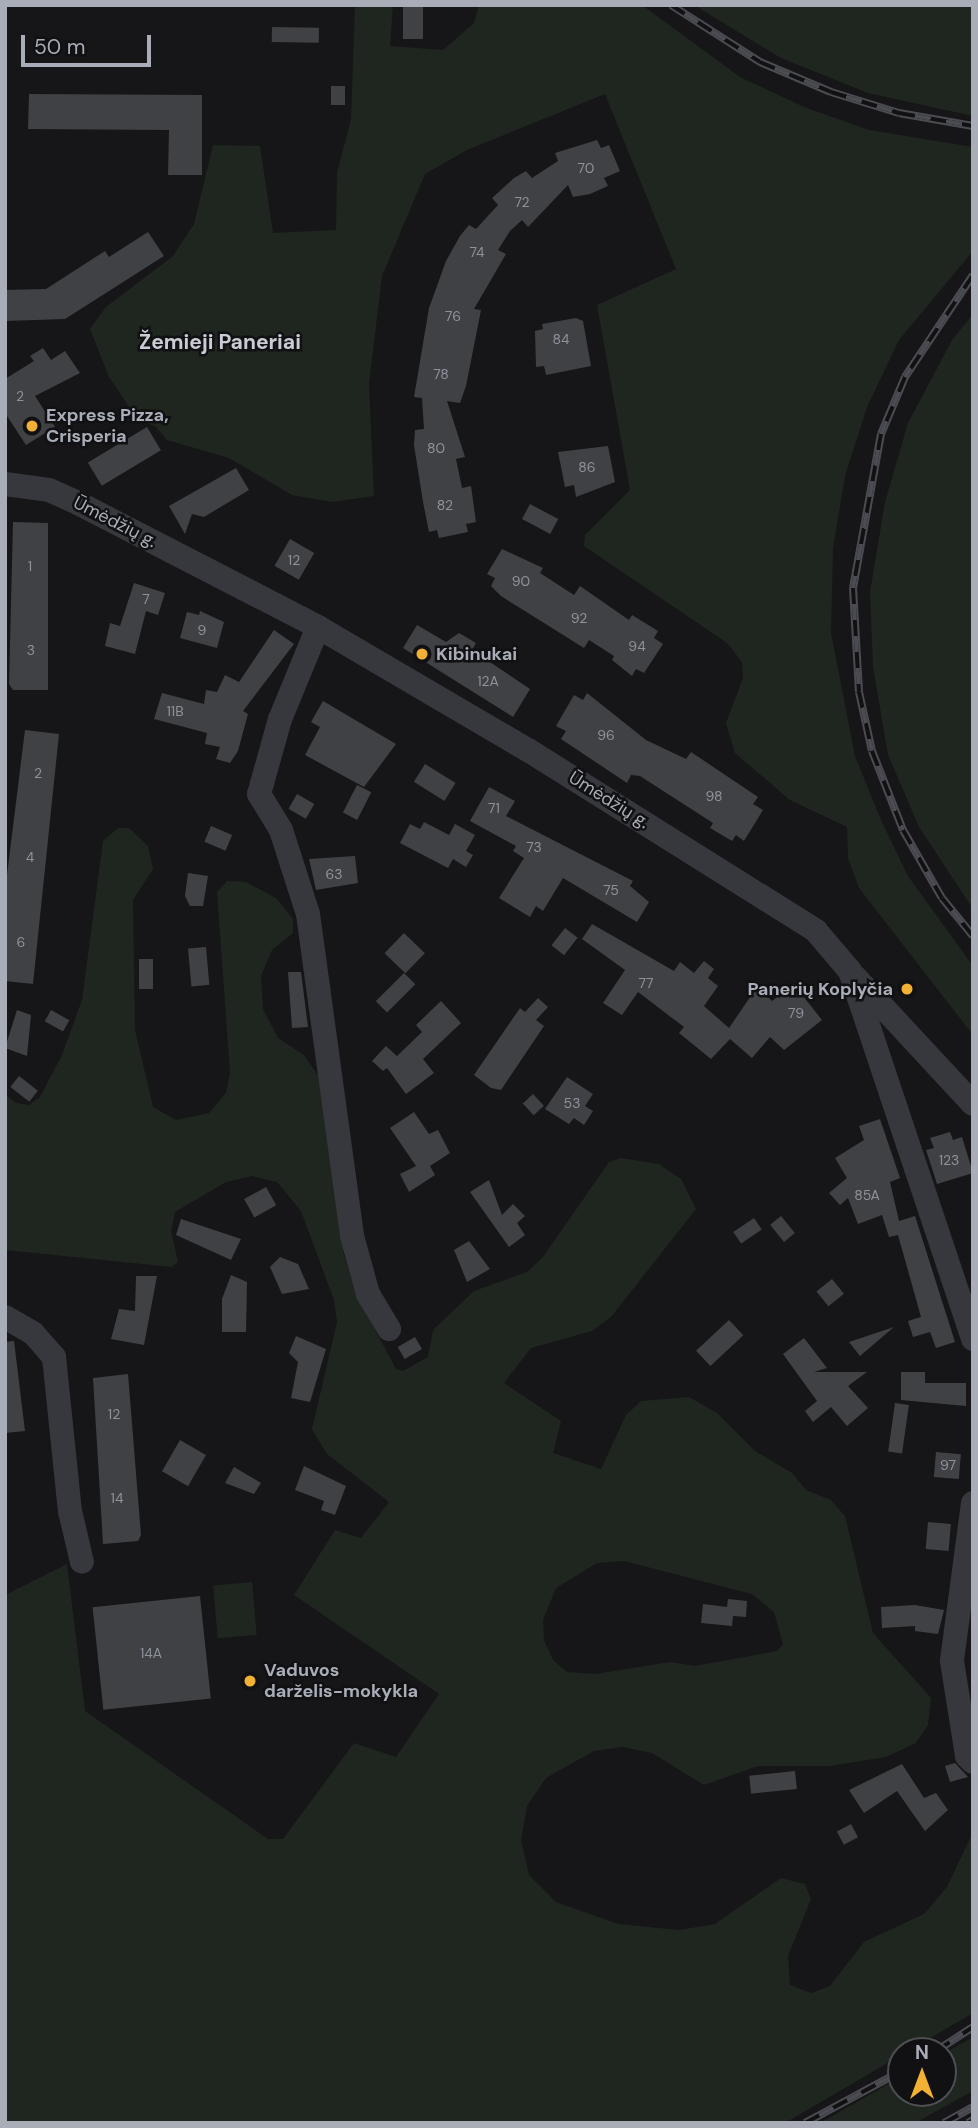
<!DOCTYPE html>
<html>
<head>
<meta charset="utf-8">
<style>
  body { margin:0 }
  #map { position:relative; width:978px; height:2128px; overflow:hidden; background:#161618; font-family:"DM Sans",sans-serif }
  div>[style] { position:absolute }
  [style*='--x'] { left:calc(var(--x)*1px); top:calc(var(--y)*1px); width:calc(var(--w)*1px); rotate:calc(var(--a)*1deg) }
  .green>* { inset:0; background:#1e261f; transform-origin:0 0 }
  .building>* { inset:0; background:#404145; transform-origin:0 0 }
  .minor>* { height:24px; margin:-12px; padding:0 12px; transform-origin:12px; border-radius:12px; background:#37383d }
  .rail>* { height:8px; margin-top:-4px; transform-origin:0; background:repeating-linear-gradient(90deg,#111113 0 16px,#4a4c52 0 32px); box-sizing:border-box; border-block:2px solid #4a4c52 }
  .dots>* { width:19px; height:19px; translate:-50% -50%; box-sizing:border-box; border:4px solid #111113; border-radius:50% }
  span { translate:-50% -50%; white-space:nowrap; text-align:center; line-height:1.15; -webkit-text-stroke:5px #111113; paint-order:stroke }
  .number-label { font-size:14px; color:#8e929b }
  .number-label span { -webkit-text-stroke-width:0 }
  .poi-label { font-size:18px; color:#a8adb8; font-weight:700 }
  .left { translate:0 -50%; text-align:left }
  .right { translate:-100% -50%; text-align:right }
  .street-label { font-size:18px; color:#a8adb8 }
  .quarter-label { font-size:21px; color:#c9ccd4; font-weight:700 }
  .frame { position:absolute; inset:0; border:7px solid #a8adb8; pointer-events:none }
  .north { position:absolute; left:887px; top:2037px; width:70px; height:70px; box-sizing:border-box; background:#111113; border:2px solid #4d4f55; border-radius:50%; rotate:0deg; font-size:19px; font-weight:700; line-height:28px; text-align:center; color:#a8adb8 }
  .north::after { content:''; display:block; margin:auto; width:24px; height:32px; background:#f2b134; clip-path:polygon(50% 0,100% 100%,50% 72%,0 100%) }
  .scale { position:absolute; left:21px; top:35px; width:130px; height:32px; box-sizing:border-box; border:4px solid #a8adb8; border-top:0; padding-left:9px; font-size:21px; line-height:24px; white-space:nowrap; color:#a8adb8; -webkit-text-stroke:5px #111113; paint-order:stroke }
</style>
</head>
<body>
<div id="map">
  <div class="green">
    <div style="clip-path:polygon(355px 5px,393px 5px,390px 46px,443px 50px,474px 23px,479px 5px,642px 5px,740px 77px,804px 107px,869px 130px,973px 147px,973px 251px,899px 340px,867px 407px,845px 476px,833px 548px,831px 633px,855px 756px,881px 820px,908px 876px,973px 966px,973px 1035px,859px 888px,848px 858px,847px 827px,790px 800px,735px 753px,726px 723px,743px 678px,742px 662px,727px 643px,584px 546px,585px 535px,630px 490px,597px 305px,676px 269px,605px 94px,467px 150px,425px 174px,382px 276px,369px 384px,374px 496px,332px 502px,292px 495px,229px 458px,167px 440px,155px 426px,138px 420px,109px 377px,90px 329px,106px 307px,173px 256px,194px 224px,213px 145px,260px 146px,273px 233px,336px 230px,337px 173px,351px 119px)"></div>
    <div style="clip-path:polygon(694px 5px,973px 5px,973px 116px,868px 93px,781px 58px)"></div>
    <div style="clip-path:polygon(973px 314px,973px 909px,919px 827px,888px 755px,873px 667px,870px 592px,885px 502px,908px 423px,952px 340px)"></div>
    <div style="clip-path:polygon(evenodd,118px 828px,129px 828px,148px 846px,153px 869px,133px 900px,135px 1030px,153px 1107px,176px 1120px,209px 1113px,226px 1093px,230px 1073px,217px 892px,227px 881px,246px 882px,276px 898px,293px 919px,293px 933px,272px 950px,261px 976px,263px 1009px,278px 1038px,304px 1055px,319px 1077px,344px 1255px,355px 1292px,396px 1369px,403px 1371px,428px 1357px,433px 1330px,474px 1291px,527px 1272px,543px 1257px,609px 1162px,621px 1158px,659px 1164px,681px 1179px,696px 1209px,611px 1317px,592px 1331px,531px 1348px,504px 1383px,561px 1421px,553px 1453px,601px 1469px,626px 1415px,641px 1401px,689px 1397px,717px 1413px,755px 1451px,792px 1473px,806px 1490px,831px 1500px,845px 1516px,873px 1633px,931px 1698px,928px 1725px,916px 1743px,886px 1757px,830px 1766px,758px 1766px,704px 1785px,652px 1753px,623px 1747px,594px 1751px,546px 1778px,527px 1806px,521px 1840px,529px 1875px,556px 1902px,618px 1924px,679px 1930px,715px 1924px,781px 1878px,805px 1884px,811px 1899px,788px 1956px,790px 1985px,811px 1993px,830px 1986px,864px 1942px,924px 1914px,947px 1887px,973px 1832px,973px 2013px,785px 2123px,5px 2123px,5px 1595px,67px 1564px,85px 1711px,268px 1839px,283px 1839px,354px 1743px,396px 1757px,439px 1694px,294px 1595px,335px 1530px,361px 1538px,389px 1502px,327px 1454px,312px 1429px,337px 1322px,334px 1300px,301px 1211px,277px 1182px,252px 1176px,226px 1182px,175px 1212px,171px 1231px,178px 1262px,172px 1267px,5px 1250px,5px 1094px,16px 1103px,29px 1105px,40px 1097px,62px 1055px,82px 1000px,103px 841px,118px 828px,624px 1561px,752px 1594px,774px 1612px,783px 1644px,777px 1651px,695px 1666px,670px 1662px,595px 1674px,567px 1672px,553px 1660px,544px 1640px,543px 1620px,556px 1588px,597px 1563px,624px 1561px)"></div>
    <div style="left:252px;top:1582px;width:53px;height:39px;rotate:85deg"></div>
    <div style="clip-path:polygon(973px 2037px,973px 2091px,915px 2123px,820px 2123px,901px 2077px,901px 2093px,943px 2093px,943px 2054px)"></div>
  </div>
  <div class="building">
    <div style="left:403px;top:5px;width:20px;height:34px"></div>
    <div style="left:272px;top:27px;width:47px;height:15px;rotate:1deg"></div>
    <div style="left:331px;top:86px;width:14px;height:19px"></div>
    <div style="clip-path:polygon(29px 94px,202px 95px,202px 175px,168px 175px,169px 130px,28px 129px)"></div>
    <div style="clip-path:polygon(597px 140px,601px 148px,609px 145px,620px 171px,604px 178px,608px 186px,590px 194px,573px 197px,568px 185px,528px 227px,522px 220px,510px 231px,498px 250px,506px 254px,474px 309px,481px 310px,466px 386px,460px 403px,447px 401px,465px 457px,456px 459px,462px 488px,471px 486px,476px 522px,466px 524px,468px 532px,439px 538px,437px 530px,429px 532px,423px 502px,414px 445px,415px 430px,424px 429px,422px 398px,414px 397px,429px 308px,446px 261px,460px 236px,469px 225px,476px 229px,498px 205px,492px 198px,514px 178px,526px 171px,532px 178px,558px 161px,555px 153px)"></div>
    <div style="clip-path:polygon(148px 232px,164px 256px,65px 319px,5px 321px,5px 290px,46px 289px,105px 251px,109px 257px)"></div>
    <div style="clip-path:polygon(576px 318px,583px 321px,591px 366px,546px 375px,544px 366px,536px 367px,535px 331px,543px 329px,542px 324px)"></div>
    <div style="clip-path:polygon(43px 348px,51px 360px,65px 351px,80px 373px,35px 396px,55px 427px,26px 445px,5px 413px,5px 379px,34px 361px,30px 356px)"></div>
    <div style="left:147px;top:427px;width:27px;height:69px;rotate:59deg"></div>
    <div style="clip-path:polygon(608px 446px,615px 482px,576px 497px,574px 485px,565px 487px,558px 452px)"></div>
    <div style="clip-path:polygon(236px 468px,249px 490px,204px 517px,192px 514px,185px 534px,169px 506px)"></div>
    <div style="left:530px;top:504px;width:32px;height:17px;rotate:28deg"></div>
    <div style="clip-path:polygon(13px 522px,48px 523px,48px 690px,13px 690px,9px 684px)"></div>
    <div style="left:290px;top:539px;width:28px;height:31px;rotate:30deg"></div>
    <div style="clip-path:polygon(502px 549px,543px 568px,540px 573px,574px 595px,580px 586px,629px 620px,632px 615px,658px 631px,654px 638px,663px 644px,644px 673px,636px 669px,632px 676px,612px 660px,614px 656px,589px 640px,584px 648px,501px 596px,491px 586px,495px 578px,487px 574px)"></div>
    <div style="clip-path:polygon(134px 583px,165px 593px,158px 615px,146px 611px,135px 654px,105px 646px,110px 623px,120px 626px)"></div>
    <div style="clip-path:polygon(200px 611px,224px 622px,217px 648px,180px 638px,187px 612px,199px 615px)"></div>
    <div style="clip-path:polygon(417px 625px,446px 642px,459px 633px,476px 643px,472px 650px,530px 689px,513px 717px,403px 648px)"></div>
    <div style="clip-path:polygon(274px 630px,294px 644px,243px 711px,248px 714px,238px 751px,230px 763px,216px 759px,220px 747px,205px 744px,207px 733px,154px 719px,162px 693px,204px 704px,206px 690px,217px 692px,225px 675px,239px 682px)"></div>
    <div style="clip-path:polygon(587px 693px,646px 740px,686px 759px,691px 752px,758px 797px,753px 804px,763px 810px,744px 841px,736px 835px,732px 841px,710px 828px,713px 823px,640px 776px,631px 775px,627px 783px,561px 739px,566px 731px,556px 726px,574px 695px,583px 700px)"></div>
    <div style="clip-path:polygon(323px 701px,396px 744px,364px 787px,305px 755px,320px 727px,311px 722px)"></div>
    <div style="clip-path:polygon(25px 730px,59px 734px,33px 984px,5px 981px,5px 891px)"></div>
    <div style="left:425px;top:764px;width:36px;height:21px;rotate:32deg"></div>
    <div style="left:357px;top:785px;width:16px;height:31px;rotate:27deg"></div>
    <div style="clip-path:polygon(489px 787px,515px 801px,506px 816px,633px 881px,630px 886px,649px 902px,637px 922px,563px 878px,543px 911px,536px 906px,530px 917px,499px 898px,524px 858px,513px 851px,516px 846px,470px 821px)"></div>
    <div style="left:297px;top:794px;width:20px;height:17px;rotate:30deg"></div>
    <div style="clip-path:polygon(424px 822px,449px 835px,455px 824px,475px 835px,466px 851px,473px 855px,466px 867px,453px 859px,448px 868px,400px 843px,410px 824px,420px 829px)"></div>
    <div style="left:211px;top:826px;width:23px;height:17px;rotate:23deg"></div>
    <div style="clip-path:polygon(355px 856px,358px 883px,316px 890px,309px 859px)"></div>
    <div style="clip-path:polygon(188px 873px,208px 876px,203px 906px,190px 906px,185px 896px)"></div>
    <div style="clip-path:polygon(592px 924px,674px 971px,680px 962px,694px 973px,704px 961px,714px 969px,708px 978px,718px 986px,704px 1006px,729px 1028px,757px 987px,772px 1001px,786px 990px,792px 997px,799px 991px,822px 1020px,784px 1050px,770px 1037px,752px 1058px,730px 1039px,711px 1059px,679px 1033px,684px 1027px,638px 992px,622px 1015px,603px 1003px,625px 970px,582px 939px)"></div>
    <div style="left:565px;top:928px;width:16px;height:22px;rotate:38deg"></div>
    <div style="left:404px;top:933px;width:29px;height:28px;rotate:44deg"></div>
    <div style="left:206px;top:947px;width:38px;height:18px;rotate:85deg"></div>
    <div style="left:139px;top:959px;width:14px;height:30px"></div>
    <div style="clip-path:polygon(288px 972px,301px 972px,308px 1027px,292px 1028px)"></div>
    <div style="left:404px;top:973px;width:16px;height:40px;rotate:45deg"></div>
    <div style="clip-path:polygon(538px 998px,548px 1007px,536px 1020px,544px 1026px,501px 1090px,491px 1088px,474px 1075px,520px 1008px,525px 1012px)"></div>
    <div style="clip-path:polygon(441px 1001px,461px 1023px,423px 1059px,434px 1073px,406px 1094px,387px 1068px,383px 1071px,372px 1061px,386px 1046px,397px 1056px,422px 1032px,416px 1025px)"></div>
    <div style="clip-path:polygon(17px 1010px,31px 1015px,27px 1056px,5px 1048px)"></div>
    <div style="left:51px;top:1010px;width:21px;height:13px;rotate:29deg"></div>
    <div style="left:19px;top:1076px;width:24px;height:14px;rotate:38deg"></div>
    <div style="clip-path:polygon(567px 1077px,593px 1094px,585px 1106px,593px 1111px,584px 1125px,574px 1118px,569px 1124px,545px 1109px)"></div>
    <div style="left:533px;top:1094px;width:16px;height:14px;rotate:47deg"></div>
    <div style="clip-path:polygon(414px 1112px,429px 1134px,438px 1130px,450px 1153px,430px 1166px,435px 1175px,409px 1192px,400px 1174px,416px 1166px,390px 1128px)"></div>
    <div style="clip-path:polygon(880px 1119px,900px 1178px,890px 1182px,899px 1221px,915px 1216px,955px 1342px,936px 1348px,930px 1332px,913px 1337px,908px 1321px,921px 1317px,898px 1235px,889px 1237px,882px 1215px,858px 1224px,848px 1198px,840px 1205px,829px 1193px,847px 1178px,835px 1158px,864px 1140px,859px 1126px)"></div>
    <div style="clip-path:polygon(950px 1132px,953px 1140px,962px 1137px,973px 1173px,937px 1184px,926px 1150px,934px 1148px,930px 1138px)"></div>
    <div style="clip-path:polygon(489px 1180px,502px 1215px,513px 1204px,525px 1216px,517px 1223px,525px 1235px,509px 1247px,470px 1192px)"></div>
    <div style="left:266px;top:1187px;width:21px;height:25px;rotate:61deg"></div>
    <div style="left:781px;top:1216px;width:22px;height:14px;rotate:51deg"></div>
    <div style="left:754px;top:1218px;width:14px;height:25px;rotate:56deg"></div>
    <div style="clip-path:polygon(181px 1219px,241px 1239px,231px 1260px,176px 1235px)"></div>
    <div style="clip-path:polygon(469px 1241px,490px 1269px,467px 1282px,454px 1250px)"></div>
    <div style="clip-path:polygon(280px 1257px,298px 1264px,309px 1289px,282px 1294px,270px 1267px)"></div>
    <div style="clip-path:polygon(231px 1275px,247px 1282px,246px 1332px,222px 1332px,222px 1299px)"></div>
    <div style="clip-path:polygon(136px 1276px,157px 1276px,144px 1345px,111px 1339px,119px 1309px,135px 1311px)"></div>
    <div style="left:832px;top:1279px;width:19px;height:20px;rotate:51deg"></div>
    <div style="left:729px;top:1320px;width:21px;height:45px;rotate:47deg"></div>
    <div style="clip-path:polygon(894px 1327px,860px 1356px,849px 1342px)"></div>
    <div style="clip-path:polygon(296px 1336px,326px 1349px,310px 1402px,291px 1398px,298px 1362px,289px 1353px)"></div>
    <div style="left:415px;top:1337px;width:14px;height:20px;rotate:60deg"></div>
    <div style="clip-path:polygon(804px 1338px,827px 1368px,814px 1372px,867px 1372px,848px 1386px,868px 1408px,847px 1426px,831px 1407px,813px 1422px,805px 1411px,817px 1401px,783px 1354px)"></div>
    <div style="clip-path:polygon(14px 1341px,25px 1431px,5px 1433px,5px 1342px)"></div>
    <div style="clip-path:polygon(901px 1372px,925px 1372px,925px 1383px,966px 1383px,966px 1406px,901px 1400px)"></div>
    <div style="clip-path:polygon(128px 1374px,141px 1535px,138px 1541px,103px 1544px,93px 1378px)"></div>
    <div style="left:895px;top:1403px;width:14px;height:49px;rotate:8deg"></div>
    <div style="left:180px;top:1440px;width:30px;height:36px;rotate:30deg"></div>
    <div style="left:936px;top:1452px;width:25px;height:25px;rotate:5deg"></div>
    <div style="clip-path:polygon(304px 1466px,346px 1486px,335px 1515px,321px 1510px,324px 1501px,295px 1490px)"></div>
    <div style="clip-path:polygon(234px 1467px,261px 1483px,254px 1494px,225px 1483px)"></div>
    <div style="left:928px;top:1522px;width:23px;height:27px;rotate:5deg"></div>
    <div style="left:200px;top:1596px;width:103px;height:108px;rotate:84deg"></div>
    <div style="clip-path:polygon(728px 1599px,747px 1601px,746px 1617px,733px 1616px,732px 1626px,701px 1623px,703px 1604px,727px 1607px)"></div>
    <div style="clip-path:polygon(915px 1605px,944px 1610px,938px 1634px,915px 1631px,915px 1626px,882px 1628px,881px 1607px)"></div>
    <div style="clip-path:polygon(955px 1763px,968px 1777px,950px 1782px,945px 1766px)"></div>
    <div style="clip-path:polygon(902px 1764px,924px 1798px,936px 1793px,948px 1810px,925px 1831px,897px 1791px,864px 1813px,849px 1790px)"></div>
    <div style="left:795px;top:1771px;width:18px;height:46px;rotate:84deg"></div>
    <div style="left:851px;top:1824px;width:15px;height:16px;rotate:62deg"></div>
  </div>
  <div class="minor">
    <div style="--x:5;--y:484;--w:44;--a:7.8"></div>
    <div style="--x:49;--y:490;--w:32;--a:24"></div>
    <div style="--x:78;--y:503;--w:270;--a:27.3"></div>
    <div style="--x:318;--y:627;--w:243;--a:30.4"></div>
    <div style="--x:528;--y:750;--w:340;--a:32.1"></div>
    <div style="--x:816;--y:931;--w:52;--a:49.6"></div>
    <div style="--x:850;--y:971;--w:388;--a:71.5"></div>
    <div style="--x:318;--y:627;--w:100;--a:112.4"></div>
    <div style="--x:280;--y:719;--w:78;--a:105.6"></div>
    <div style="--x:259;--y:794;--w:42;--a:58.6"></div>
    <div style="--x:281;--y:830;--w:88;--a:72.2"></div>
    <div style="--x:308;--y:914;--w:325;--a:82.2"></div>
    <div style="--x:352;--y:1236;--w:60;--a:74.6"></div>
    <div style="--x:368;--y:1294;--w:41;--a:59"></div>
    <div style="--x:855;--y:977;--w:173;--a:47.1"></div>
    <div style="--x:5;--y:1317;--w:32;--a:30"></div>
    <div style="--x:33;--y:1333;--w:32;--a:49"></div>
    <div style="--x:54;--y:1357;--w:155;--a:84.1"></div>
    <div style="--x:70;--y:1511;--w:52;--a:76.8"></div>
    <div style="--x:973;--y:1503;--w:159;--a:97.6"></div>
    <div style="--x:952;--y:1661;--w:96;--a:81"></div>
    <div style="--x:967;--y:1756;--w:8;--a:45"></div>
  </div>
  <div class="rail">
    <div style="--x:671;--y:5;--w:106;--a:32.6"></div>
    <div style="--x:760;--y:62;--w:77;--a:22.9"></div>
    <div style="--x:831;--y:92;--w:71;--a:17.2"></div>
    <div style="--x:899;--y:113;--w:75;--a:10"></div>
    <div style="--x:973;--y:275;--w:123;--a:123.7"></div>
    <div style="--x:905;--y:377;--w:62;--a:112.8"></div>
    <div style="--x:881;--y:434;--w:157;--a:100.3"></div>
    <div style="--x:853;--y:588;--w:104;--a:86.7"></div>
    <div style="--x:859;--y:692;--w:60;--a:77.6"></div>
    <div style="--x:872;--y:751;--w:85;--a:68.6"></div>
    <div style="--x:903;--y:830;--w:78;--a:60.2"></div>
    <div style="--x:942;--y:898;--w:49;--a:50.8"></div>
    <div style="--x:936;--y:2051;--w:44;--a:-33"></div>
    <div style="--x:805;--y:2123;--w:109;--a:-28.4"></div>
    <div style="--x:944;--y:2123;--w:33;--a:-29"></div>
    <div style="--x:968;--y:2123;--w:6;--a:-31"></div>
  </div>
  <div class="dots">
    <div style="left:32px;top:426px;background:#f2b134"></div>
    <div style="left:422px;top:654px;background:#f2b134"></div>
    <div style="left:907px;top:989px;background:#f2b134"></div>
    <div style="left:250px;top:1681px;background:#f2b134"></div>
  </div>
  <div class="number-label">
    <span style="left:586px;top:168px">70</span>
    <span style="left:522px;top:202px">72</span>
    <span style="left:477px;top:252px">74</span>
    <span style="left:453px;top:316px">76</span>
    <span style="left:561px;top:339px">84</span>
    <span style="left:441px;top:374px">78</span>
    <span style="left:20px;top:396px">2</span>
    <span style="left:436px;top:448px">80</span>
    <span style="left:587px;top:467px">86</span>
    <span style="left:445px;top:505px">82</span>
    <span style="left:294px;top:560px">12</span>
    <span style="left:30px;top:566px">1</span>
    <span style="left:521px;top:581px">90</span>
    <span style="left:146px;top:599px">7</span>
    <span style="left:579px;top:618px">92</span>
    <span style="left:202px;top:630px">9</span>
    <span style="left:637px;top:646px">94</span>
    <span style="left:31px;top:650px">3</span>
    <span style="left:488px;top:681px">12A</span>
    <span style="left:175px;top:711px">11B</span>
    <span style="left:606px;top:735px">96</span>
    <span style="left:38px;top:773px">2</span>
    <span style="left:714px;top:796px">98</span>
    <span style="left:494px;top:808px">71</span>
    <span style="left:534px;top:847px">73</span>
    <span style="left:30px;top:857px">4</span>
    <span style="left:334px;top:874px">63</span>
    <span style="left:611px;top:890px">75</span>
    <span style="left:21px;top:942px">6</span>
    <span style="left:646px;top:983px">77</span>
    <span style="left:796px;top:1013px">79</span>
    <span style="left:572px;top:1103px">53</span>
    <span style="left:949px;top:1160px">123</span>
    <span style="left:867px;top:1195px">85A</span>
    <span style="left:114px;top:1414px">12</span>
    <span style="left:948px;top:1465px">97</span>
    <span style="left:117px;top:1498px">14</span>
    <span style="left:151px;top:1653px">14A</span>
  </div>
  <div class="poi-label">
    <span class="left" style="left:46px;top:426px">Express Pizza,<br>Crisperia</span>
    <span class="left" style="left:436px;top:654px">Kibinukai</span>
    <span class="right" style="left:893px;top:989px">Panerių Koplyčia</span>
    <span class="left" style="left:264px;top:1681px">Vaduvos<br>darželis-mokykla</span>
  </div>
  <div class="street-label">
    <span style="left:115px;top:522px;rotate:27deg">Ūmėdžių g.</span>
    <span style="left:609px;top:800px;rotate:32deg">Ūmėdžių g.</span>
  </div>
  <div class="quarter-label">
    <span style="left:220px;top:342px">Žemieji Paneriai</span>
  </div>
  <div class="frame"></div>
  <div class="north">N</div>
  <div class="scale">50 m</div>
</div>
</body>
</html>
